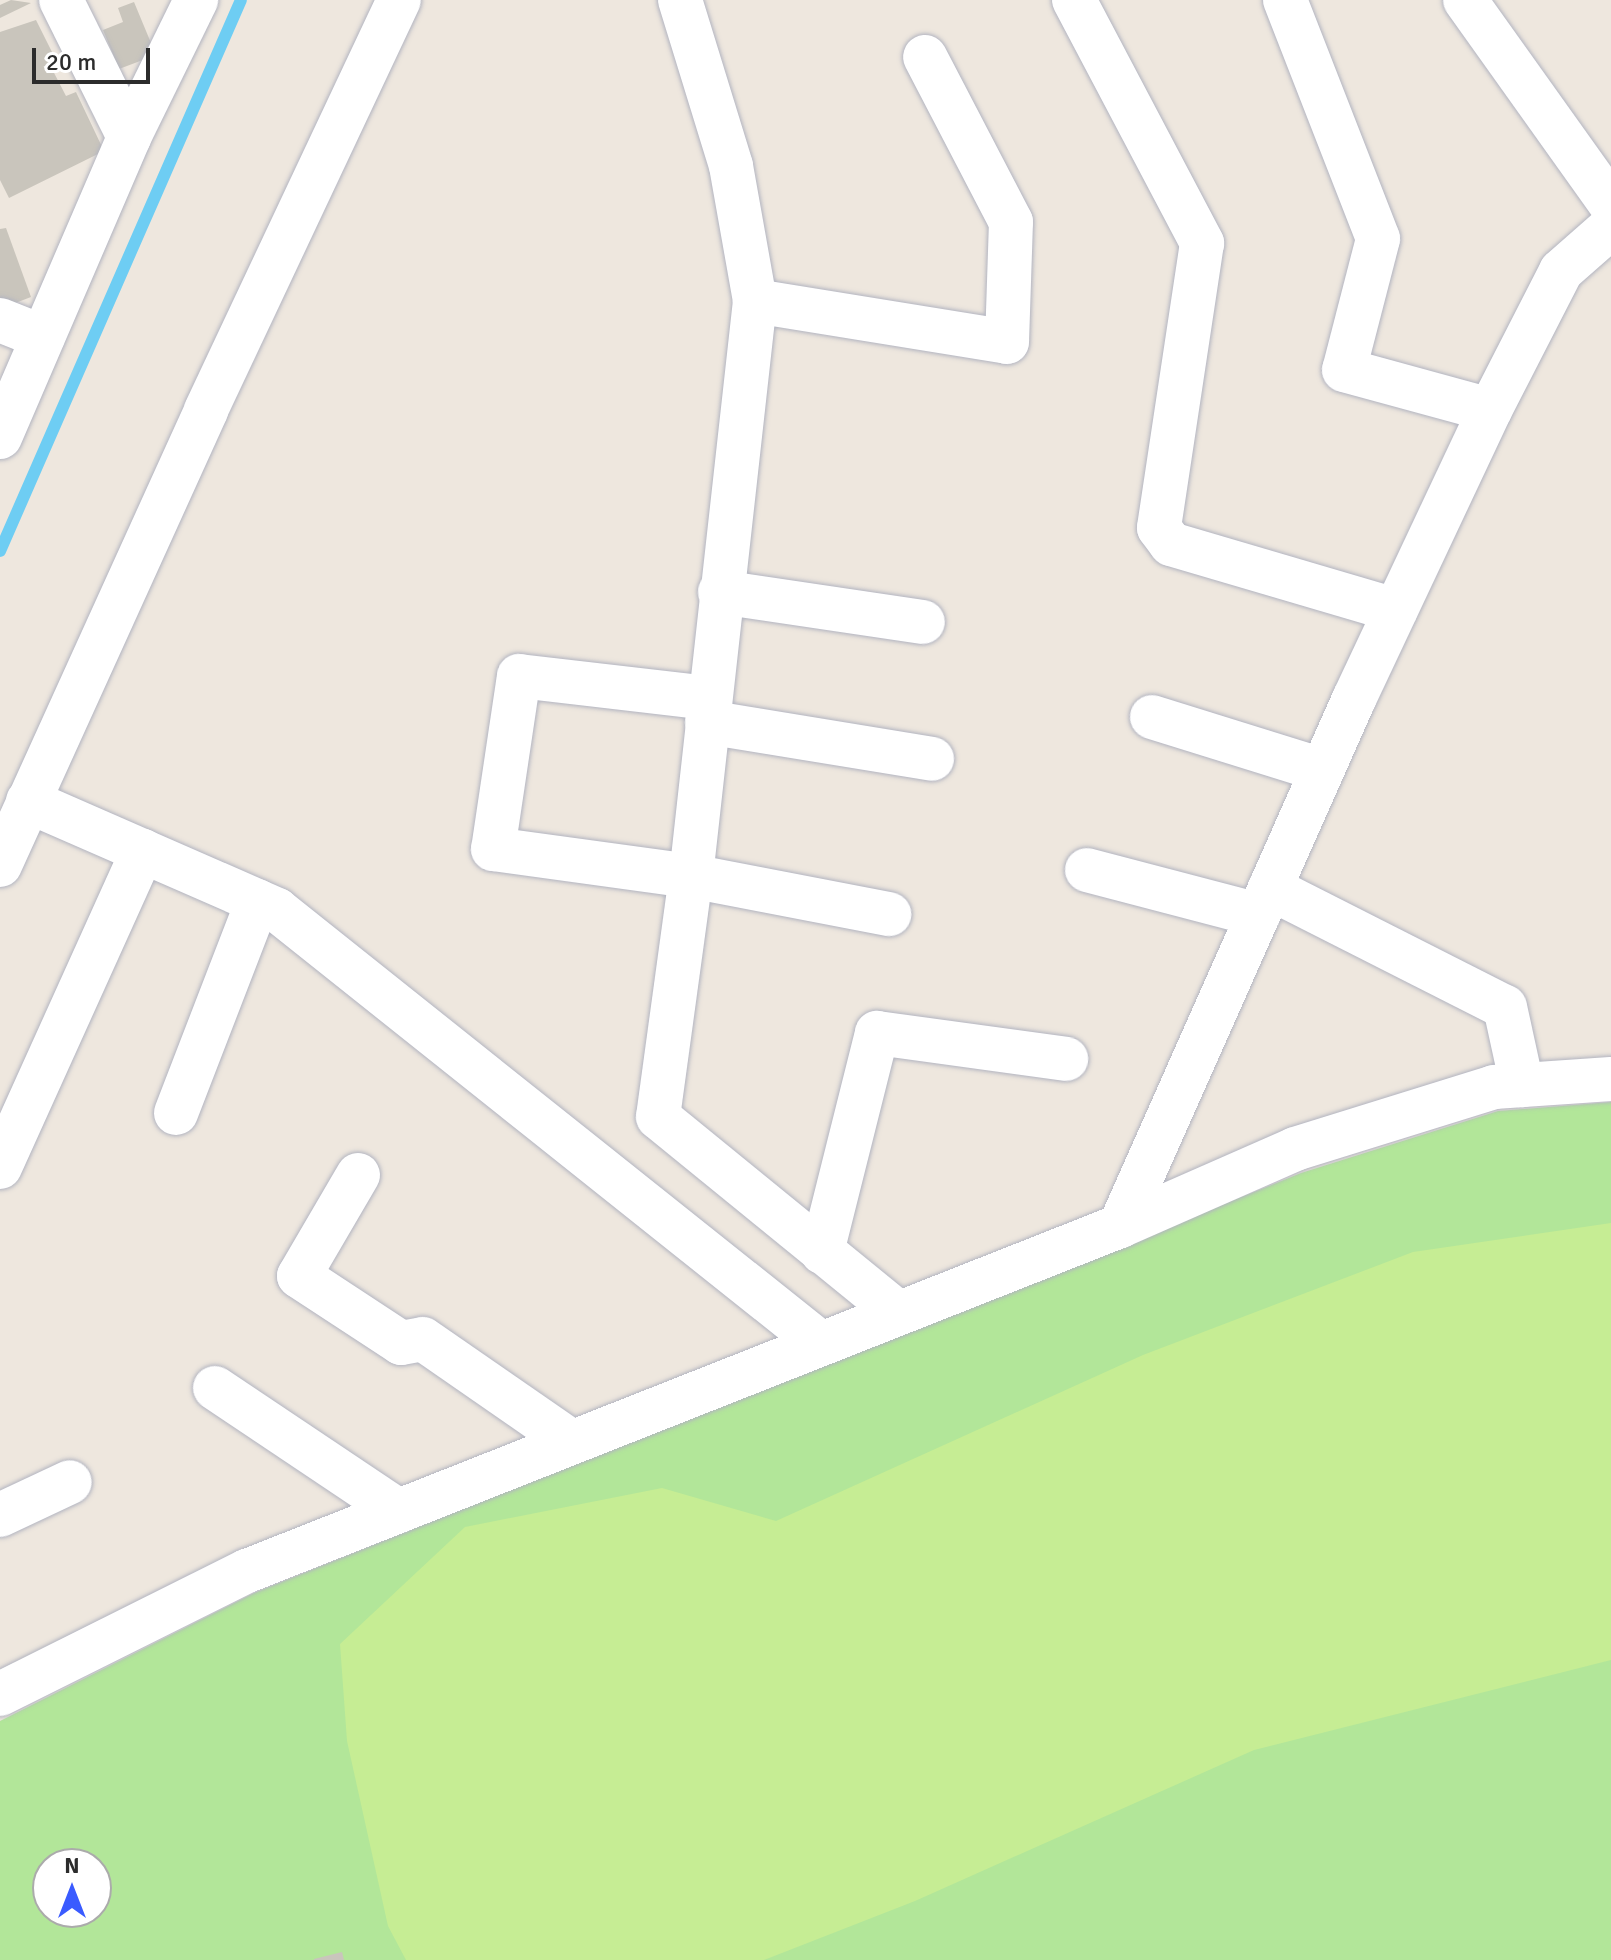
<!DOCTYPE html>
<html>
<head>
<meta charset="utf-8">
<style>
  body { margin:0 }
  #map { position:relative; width:1611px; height:1960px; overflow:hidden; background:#eee7de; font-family:Signika,sans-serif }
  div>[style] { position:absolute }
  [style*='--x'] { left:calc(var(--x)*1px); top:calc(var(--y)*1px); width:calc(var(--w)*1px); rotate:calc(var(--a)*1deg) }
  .green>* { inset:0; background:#b2e699 }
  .pitch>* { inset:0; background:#c6ed94 }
  .stream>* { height:12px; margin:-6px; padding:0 6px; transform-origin:6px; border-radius:6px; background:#6ecdf3 }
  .building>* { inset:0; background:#c9c5bc }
  .roads { filter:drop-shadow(0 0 2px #b2b4c0) drop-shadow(0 0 2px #b2b4c0) }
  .minor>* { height:44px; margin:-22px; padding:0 22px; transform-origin:22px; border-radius:22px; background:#fff }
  span { translate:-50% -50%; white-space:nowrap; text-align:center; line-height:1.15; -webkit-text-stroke:7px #fff; paint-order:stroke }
  .north { position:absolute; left:32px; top:1848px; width:80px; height:80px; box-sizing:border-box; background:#fff; border:2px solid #ababab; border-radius:50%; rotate:0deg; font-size:22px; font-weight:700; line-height:32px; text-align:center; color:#2c2c2c }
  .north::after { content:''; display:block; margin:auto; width:28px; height:36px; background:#3a5bff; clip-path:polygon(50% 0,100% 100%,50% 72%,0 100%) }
  .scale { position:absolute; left:32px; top:48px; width:118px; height:36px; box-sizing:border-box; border:4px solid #2c2c2c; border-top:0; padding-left:10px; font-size:24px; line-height:28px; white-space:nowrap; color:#2c2c2c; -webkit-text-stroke:6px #fff; paint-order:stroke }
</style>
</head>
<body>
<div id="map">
  <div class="green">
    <div style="clip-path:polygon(evenodd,1611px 1102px,1611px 1960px,0 1960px,0 1721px,254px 1593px,1301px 1173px,1498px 1111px,1611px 1102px,48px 1864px,96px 1864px,96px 1912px,48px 1912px,48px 1864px)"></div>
  </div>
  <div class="pitch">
    <div style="clip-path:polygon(1611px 1223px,1611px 1660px,1254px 1750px,915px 1901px,764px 1960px,406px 1960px,388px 1926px,347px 1741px,340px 1644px,465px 1527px,662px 1488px,776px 1521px,1143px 1355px,1413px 1252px)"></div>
  </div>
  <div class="stream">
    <div style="--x:0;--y:551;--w:601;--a:-66.38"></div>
  </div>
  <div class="building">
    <div style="clip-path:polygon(11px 0,31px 3px,0 18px,0 5px)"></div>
    <div style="clip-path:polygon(134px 2px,156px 55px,119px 69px,103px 30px,123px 22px,118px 8px)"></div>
    <div style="clip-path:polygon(36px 20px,58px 64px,51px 67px,66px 96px,76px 92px,104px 151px,9px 198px,0 180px,0 32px)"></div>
    <div style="clip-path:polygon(6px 228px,31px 297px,10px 305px,0 300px,0 229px)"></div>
    <div style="clip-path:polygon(342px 1952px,344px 1960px,314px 1960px,314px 1959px)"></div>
  </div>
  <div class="roads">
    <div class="minor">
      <div style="--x:61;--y:0;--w:153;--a:63.6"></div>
      <div style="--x:680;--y:0;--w:174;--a:72.9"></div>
      <div style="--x:731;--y:166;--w:137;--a:79.9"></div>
      <div style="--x:755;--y:301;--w:579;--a:96.35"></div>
      <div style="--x:691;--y:876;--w:243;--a:97.8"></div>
      <div style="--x:658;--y:1117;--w:308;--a:39.2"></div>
      <div style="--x:1074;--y:0;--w:275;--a:62.2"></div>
      <div style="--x:1202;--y:243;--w:288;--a:98.6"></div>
      <div style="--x:1159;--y:528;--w:20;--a:53"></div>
      <div style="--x:1171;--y:544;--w:234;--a:16.4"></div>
      <div style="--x:1285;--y:0;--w:256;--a:68.7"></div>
      <div style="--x:1378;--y:239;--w:135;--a:104.5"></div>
      <div style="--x:1344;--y:370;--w:151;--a:15.3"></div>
      <div style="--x:1465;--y:0;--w:252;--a:54.5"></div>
      <div style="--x:755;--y:301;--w:255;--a:9.2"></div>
      <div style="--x:1007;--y:342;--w:120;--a:-88.1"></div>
      <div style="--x:1011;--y:222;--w:186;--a:-117.5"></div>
      <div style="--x:0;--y:320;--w:46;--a:21.6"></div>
      <div style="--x:0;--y:437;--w:327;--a:-66.7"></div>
      <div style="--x:129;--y:137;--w:153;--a:-63.9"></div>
      <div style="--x:720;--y:592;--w:205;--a:8.4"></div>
      <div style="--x:709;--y:698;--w:191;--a:-173.4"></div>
      <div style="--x:519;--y:676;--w:175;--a:98.5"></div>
      <div style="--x:493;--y:849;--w:200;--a:7.8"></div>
      <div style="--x:691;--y:876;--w:202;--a:10.9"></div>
      <div style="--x:1152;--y:717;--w:178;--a:17.3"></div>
      <div style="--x:707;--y:722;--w:228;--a:9.3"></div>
      <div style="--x:28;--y:801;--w:272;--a:23.6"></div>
      <div style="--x:277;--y:910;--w:693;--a:38.56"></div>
      <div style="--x:0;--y:865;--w:499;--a:-65.6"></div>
      <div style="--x:206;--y:410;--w:453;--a:-64.8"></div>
      <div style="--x:1087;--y:870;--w:177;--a:14.7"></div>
      <div style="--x:1270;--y:888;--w:263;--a:26.9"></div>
      <div style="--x:1505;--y:1007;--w:80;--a:77.7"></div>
      <div style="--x:176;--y:1113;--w:227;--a:-68.9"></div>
      <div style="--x:0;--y:1167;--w:347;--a:-65.7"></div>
      <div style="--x:358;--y:1175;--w:117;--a:120.3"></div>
      <div style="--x:299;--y:1276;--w:122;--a:33.3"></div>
      <div style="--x:401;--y:1343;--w:22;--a:-10"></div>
      <div style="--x:423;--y:1339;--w:178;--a:34.7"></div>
      <div style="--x:1120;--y:1226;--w:577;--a:-66.06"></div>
      <div style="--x:1354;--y:699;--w:319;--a:-64.8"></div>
      <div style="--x:1490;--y:410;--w:156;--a:-62.9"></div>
      <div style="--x:1561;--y:271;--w:67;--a:-41.3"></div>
      <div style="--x:822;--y:1252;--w:226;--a:-75.9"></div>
      <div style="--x:877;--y:1033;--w:191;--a:7.8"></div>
      <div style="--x:215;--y:1388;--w:221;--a:33.8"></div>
      <div style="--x:0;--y:1515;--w:77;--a:-25.2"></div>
      <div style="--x:0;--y:1694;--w:276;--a:-26.5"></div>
      <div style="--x:247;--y:1571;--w:939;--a:-21.56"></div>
      <div style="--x:1120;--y:1226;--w:191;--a:-23.7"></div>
      <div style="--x:1295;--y:1149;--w:208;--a:-17.3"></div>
      <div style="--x:1494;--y:1087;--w:117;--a:-3.9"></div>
    </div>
  </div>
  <div class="north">N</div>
  <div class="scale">20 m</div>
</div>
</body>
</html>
